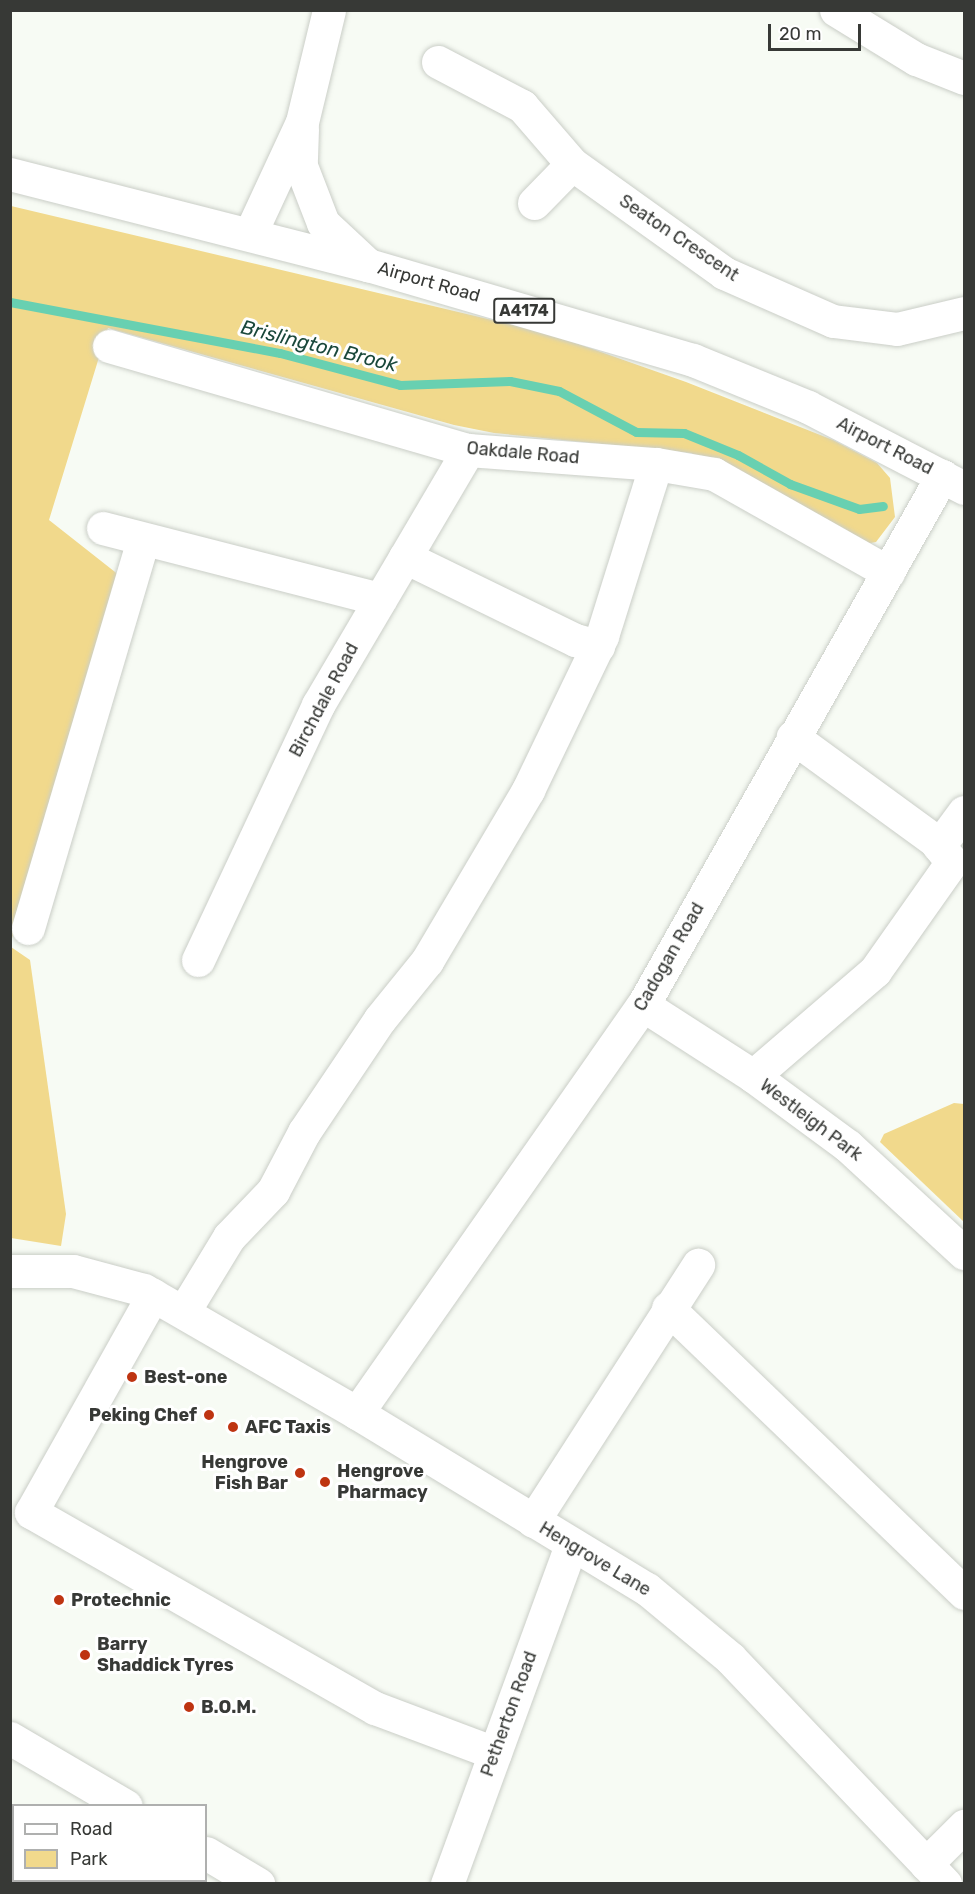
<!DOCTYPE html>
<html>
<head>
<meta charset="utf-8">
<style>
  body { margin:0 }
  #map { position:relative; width:975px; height:1894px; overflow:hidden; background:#f7fbf4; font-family:Rubik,sans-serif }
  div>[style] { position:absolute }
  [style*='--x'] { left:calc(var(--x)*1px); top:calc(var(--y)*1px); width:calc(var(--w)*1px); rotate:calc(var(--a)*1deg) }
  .green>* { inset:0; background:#f1d98c }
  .stream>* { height:9px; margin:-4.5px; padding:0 4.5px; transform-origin:4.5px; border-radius:4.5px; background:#68d0b1 }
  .roads { filter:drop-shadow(0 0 2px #cacec7) drop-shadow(0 0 2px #cacec7) }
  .minor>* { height:33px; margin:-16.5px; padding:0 16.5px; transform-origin:16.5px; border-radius:16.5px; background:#fff }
  .highway>* { height:33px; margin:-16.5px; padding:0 16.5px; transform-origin:16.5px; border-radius:16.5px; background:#fff }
  .dots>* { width:16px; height:16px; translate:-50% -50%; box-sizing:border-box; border:3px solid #fff; border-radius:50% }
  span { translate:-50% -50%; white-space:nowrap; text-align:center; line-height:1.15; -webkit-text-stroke:6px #fff; paint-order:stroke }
  .shield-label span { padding:2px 4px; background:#fff; border:2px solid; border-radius:4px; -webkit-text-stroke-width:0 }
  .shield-label { font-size:16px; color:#373936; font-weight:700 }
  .street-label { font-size:18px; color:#373936 }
  .poi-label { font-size:18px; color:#373936; font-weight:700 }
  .left { translate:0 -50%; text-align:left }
  .right { translate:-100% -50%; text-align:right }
  .water-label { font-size:20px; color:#1a483b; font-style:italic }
  .frame { position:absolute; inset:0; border:12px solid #373936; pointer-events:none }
  .legend { position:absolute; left:12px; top:1804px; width:195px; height:78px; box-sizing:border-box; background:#fff; border:2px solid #afb0af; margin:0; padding:8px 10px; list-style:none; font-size:18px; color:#373936 }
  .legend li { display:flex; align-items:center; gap:12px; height:30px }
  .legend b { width:30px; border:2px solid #afb0af }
  .scale { position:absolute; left:768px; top:24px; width:93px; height:27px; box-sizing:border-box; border:3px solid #373936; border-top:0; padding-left:8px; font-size:18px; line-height:21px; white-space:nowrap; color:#373936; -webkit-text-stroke:4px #fff; paint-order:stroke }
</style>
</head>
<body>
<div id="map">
  <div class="green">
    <div style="clip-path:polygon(11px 206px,547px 333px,686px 382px,833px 440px,877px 463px,890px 478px,895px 517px,876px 542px,865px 544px,691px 453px,494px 433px,454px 425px,108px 328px,49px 520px,129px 583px,11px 941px)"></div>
    <div style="clip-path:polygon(11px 947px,30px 960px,66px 1214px,61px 1246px,11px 1238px)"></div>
    <div style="clip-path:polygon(954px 1103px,964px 1104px,964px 1222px,880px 1142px,884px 1134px)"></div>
  </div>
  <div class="stream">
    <div style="--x:10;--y:302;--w:275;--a:10.7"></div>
    <div style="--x:280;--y:353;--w:124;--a:14.9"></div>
    <div style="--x:400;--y:385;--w:110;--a:-2.1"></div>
    <div style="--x:510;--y:381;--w:50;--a:11.5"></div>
    <div style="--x:559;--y:391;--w:87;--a:28"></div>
    <div style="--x:636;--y:432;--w:48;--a:1.2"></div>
    <div style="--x:684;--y:433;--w:58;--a:22.2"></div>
    <div style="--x:738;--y:455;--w:60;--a:29.1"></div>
    <div style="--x:790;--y:484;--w:73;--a:19.9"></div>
    <div style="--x:859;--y:509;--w:24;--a:-7"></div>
  </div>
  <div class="roads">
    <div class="minor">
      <div style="--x:836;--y:10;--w:94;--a:31.5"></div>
      <div style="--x:916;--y:59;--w:52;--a:21.6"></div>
      <div style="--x:438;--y:62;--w:95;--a:27.6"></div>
      <div style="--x:522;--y:106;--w:77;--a:49.2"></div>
      <div style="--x:572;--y:164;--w:187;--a:35.6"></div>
      <div style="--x:724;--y:273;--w:119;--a:23.8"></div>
      <div style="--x:833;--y:321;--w:64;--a:7.1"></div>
      <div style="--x:897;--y:329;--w:69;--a:-13.4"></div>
      <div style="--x:302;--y:129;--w:37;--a:92"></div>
      <div style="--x:301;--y:166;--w:61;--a:68.9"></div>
      <div style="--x:323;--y:223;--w:62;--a:43"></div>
      <div style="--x:534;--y:203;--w:54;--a:-45.7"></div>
      <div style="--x:250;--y:234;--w:123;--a:-65.1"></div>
      <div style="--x:302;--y:122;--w:115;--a:-76.4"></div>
      <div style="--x:109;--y:346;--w:374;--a:16.2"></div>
      <div style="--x:468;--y:450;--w:189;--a:4.3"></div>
      <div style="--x:656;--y:464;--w:59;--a:9.8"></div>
      <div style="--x:714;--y:474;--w:200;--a:29.4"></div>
      <div style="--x:103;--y:528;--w:286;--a:14.4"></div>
      <div style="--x:405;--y:557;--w:189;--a:26"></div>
      <div style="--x:575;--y:640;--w:24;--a:15"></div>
      <div style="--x:939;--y:846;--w:42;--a:-53.7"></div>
      <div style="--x:28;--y:928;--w:404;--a:-73.5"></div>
      <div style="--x:198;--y:960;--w:282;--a:-64.8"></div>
      <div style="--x:318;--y:705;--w:296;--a:-59.5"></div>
      <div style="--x:643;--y:1005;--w:131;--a:32.8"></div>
      <div style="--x:753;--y:1076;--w:118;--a:36.4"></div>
      <div style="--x:848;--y:1146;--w:158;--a:42.7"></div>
      <div style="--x:753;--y:1076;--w:161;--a:-40.7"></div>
      <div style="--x:875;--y:971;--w:133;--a:-54.8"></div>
      <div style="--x:952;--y:862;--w:28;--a:-129"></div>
      <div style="--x:934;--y:840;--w:175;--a:-143.9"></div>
      <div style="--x:10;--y:1271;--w:63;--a:0"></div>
      <div style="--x:73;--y:1271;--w:73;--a:15"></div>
      <div style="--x:144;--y:1290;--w:246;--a:30"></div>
      <div style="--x:357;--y:1413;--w:339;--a:31.3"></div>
      <div style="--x:647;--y:1589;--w:108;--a:39.7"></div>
      <div style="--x:730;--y:1658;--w:312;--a:46.4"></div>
      <div style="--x:153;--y:1295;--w:249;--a:119.3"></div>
      <div style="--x:31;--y:1512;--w:396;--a:29.7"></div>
      <div style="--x:375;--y:1708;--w:128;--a:20.6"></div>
      <div style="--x:668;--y:1308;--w:411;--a:43.9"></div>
      <div style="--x:184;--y:1311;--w:87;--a:-58.7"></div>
      <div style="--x:229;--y:1237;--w:64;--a:-46.3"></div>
      <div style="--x:273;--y:1191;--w:67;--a:-62.3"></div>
      <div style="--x:304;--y:1132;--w:136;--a:-56.1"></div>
      <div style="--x:380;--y:1019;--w:75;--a:-51"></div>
      <div style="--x:427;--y:961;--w:199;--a:-59.4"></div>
      <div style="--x:528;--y:790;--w:171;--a:-64.3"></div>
      <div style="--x:602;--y:636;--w:180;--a:-72.6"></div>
      <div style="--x:357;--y:1413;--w:498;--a:-55"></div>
      <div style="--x:643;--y:1005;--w:608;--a:-60.52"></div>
      <div style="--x:533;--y:1521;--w:305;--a:-57.2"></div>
      <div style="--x:10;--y:1738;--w:134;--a:30.4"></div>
      <div style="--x:206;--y:1853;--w:61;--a:30.8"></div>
      <div style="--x:926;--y:1864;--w:54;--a:-45"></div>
      <div style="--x:132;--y:1884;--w:4;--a:-63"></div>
      <div style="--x:447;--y:1884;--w:361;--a:-69.9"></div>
    </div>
    <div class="highway">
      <div style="--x:10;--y:174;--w:369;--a:14.3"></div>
      <div style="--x:368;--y:265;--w:339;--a:16.3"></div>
      <div style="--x:693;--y:360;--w:124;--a:22.2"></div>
      <div style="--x:808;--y:407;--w:176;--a:27.4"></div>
    </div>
  </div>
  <div class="dots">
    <div style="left:132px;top:1377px;background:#be3411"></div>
    <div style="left:209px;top:1415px;background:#be3411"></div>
    <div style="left:233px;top:1427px;background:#be3411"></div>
    <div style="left:300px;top:1473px;background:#be3411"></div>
    <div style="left:325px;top:1482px;background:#be3411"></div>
    <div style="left:59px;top:1600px;background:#be3411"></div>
    <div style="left:85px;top:1655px;background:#be3411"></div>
    <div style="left:189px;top:1707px;background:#be3411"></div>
  </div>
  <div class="shield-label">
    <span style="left:524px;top:311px">A4174</span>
  </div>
  <div class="street-label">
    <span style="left:679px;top:238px;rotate:34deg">Seaton Crescent</span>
    <span style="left:429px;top:282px;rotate:16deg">Airport Road</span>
    <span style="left:885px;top:446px;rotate:27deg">Airport Road</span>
    <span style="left:523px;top:453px;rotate:5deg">Oakdale Road</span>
    <span style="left:324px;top:700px;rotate:-62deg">Birchdale Road</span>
    <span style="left:669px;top:957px;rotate:-60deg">Cadogan Road</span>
    <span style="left:811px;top:1120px;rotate:37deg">Westleigh Park</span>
    <span style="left:595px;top:1559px;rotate:31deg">Hengrove Lane</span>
    <span style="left:509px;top:1714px;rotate:-70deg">Petherton Road</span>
  </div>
  <div class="poi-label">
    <span class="left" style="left:144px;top:1377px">Best-one</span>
    <span class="right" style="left:197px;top:1415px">Peking Chef</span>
    <span class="left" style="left:245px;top:1427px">AFC Taxis</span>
    <span class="right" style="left:288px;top:1473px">Hengrove<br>Fish Bar</span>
    <span class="left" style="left:337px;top:1482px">Hengrove<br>Pharmacy</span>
    <span class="left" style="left:71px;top:1600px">Protechnic</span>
    <span class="left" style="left:97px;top:1655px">Barry<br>Shaddick Tyres</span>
    <span class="left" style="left:201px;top:1707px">B.O.M.</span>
  </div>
  <div class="water-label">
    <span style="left:319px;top:346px;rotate:14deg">Brislington Brook</span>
  </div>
  <div class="frame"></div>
  <ul class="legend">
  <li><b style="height:8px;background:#fff"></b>Road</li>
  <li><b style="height:16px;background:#f1d98c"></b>Park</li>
  </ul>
  <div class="scale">20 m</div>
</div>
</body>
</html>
